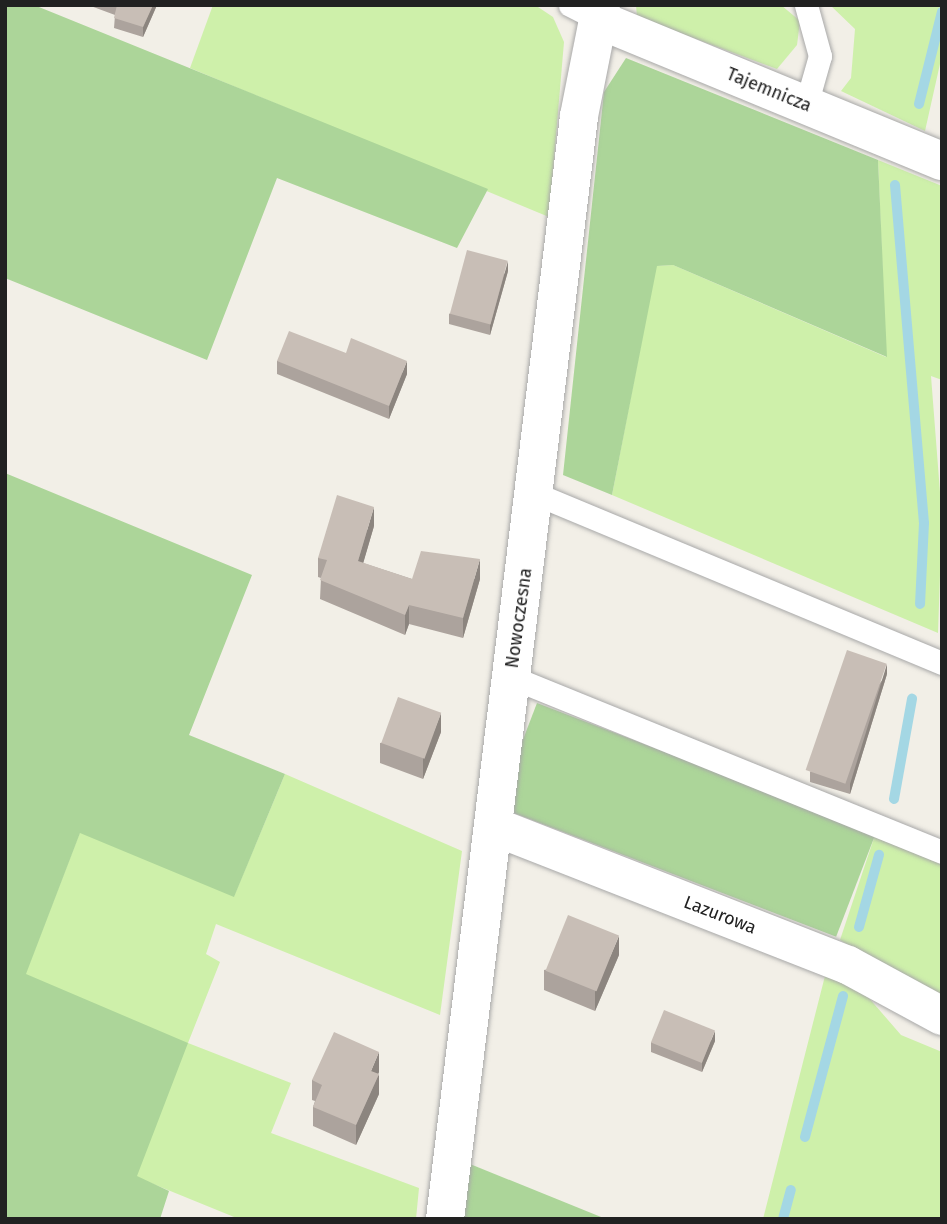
<!DOCTYPE html>
<html>
<head>
<meta charset="utf-8">
<style>
  body { margin:0 }
  #map { position:relative; width:947px; height:1224px; overflow:hidden; background:#f2efe7; font-family:"Fira Sans",sans-serif }
  div>[style] { position:absolute }
  [style*='--x'] { left:calc(var(--x)*1px); top:calc(var(--y)*1px); width:calc(var(--w)*1px); rotate:calc(var(--a)*1deg) }
  .grass>* { inset:0; background:#cef0aa }
  .forest>* { inset:0; background:#acd599; transform-origin:0 0 }
  .stream>* { height:10px; margin:-5px; padding:0 5px; transform-origin:5px; border-radius:5px; background:#a4d7e4 }
  .roads { filter:drop-shadow(0 0 2px #a8a8a8) drop-shadow(0 0 2px #a8a8a8) }
  .lane>* { height:23px; margin:-11.5px; padding:0 11.5px; transform-origin:11.5px; border-radius:11.5px; background:#fff }
  .street>* { height:38px; margin:-19px; padding:0 19px; transform-origin:19px; border-radius:19px; background:#fff }
  .wall>* { inset:0; background:#aca39d }
  .shaded-wall>* { inset:0; background:#8c857f }
  .building>* { inset:0; background:#c8beb6; transform-origin:0 0 }
  span { translate:-50% -50%; white-space:nowrap; text-align:center; line-height:1.15; -webkit-text-stroke:6px #fff; paint-order:stroke }
  .street-label { font-size:18px; color:#212121 }
  .frame { position:absolute; inset:0; border:7px solid #212121; pointer-events:none }
</style>
</head>
<body>
<div id="map">
  <div class="grass">
    <div style="clip-path:polygon(213px 5px,535px 5px,553px 17px,564px 42px,549px 217px,190px 68px)"></div>
    <div style="clip-path:polygon(636px 5px,781px 5px,800px 21px,797px 45px,777px 69px,637px 17px)"></div>
    <div style="clip-path:polygon(830px 5px,942px 5px,942px 55px,925px 131px,841px 91px,851px 78px,855px 29px)"></div>
    <div style="clip-path:polygon(878px 160px,942px 186px,942px 380px,931px 376px,942px 518px,938px 633px,612px 495px,656px 266px,673px 265px,886px 357px)"></div>
    <div style="clip-path:polygon(285px 774px,462px 851px,440px 1015px,216px 924px,206px 954px,220px 962px,188px 1043px,291px 1083px,271px 1133px,419px 1188px,416px 1219px,239px 1219px,136px 1177px,25px 975px,80px 832px,234px 896px)"></div>
    <div style="clip-path:polygon(875px 835px,942px 862px,942px 1001px,840px 940px)"></div>
    <div style="clip-path:polygon(826px 972px,862px 990px,901px 1035px,942px 1052px,942px 1219px,763px 1219px)"></div>
  </div>
  <div class="forest">
    <div style="clip-path:polygon(5px 5px,34px 5px,488px 189px,457px 248px,277px 178px,207px 360px,5px 278px)"></div>
    <div style="clip-path:polygon(626px 58px,878px 160px,887px 357px,673px 265px,657px 266px,612px 495px,563px 475px,604px 92px)"></div>
    <div style="clip-path:polygon(5px 473px,252px 575px,189px 735px,285px 774px,234px 897px,80px 833px,26px 974px,188px 1043px,137px 1176px,169px 1191px,160px 1219px,5px 1219px)"></div>
    <div style="left:537px;top:703px;width:363px;height:111px;rotate:21deg"></div>
    <div style="clip-path:polygon(470px 1164px,606px 1219px,461px 1219px)"></div>
  </div>
  <div class="stream">
    <div style="--x:919;--y:104;--w:95;--a:-76"></div>
    <div style="--x:895;--y:185;--w:339;--a:85.1"></div>
    <div style="--x:924;--y:523;--w:81;--a:92.8"></div>
    <div style="--x:894;--y:799;--w:102;--a:-79.8"></div>
    <div style="--x:859;--y:927;--w:75;--a:-74.5"></div>
    <div style="--x:805;--y:1137;--w:146;--a:-74.9"></div>
    <div style="--x:783;--y:1219;--w:30;--a:-75"></div>
  </div>
  <div class="roads">
    <div class="lane">
      <div style="--x:570;--y:5;--w:30;--a:27"></div>
      <div style="--x:806;--y:105;--w:51;--a:-74.1"></div>
      <div style="--x:820;--y:56;--w:53;--a:-105.4"></div>
      <div style="--x:536;--y:494;--w:440;--a:22.6"></div>
      <div style="--x:511;--y:677;--w:465;--a:22.1"></div>
    </div>
    <div class="street">
      <div style="--x:597;--y:19;--w:373;--a:22.4"></div>
      <div style="--x:493;--y:826;--w:381;--a:21.4"></div>
      <div style="--x:848;--y:965;--w:107;--a:28.5"></div>
      <div style="--x:445;--y:1219;--w:1111;--a:-83.07"></div>
      <div style="--x:579;--y:116;--w:113;--a:-78.8"></div>
    </div>
  </div>
  <div class="wall">
    <div style="clip-path:polygon(88px 5px,157px 5px,143px 37px,114px 28px,115px 15px)"></div>
    <div style="clip-path:polygon(508px 271px,490px 335px,449px 324px,449px 314px)"></div>
    <div style="clip-path:polygon(346px 353px,407px 374px,389px 419px,277px 374px,277px 361px)"></div>
    <div style="clip-path:polygon(374px 526px,363px 563px,412px 579px,480px 579px,463px 638px,409px 624px,405px 635px,320px 599px,321px 578px,318px 577px,318px 558px)"></div>
    <div style="clip-path:polygon(887px 674px,850px 794px,810px 782px,810px 772px)"></div>
    <div style="clip-path:polygon(441px 732px,423px 779px,380px 763px,380px 743px)"></div>
    <div style="clip-path:polygon(619px 955px,595px 1011px,544px 990px,544px 970px)"></div>
    <div style="clip-path:polygon(715px 1041px,702px 1072px,651px 1052px,651px 1042px)"></div>
    <div style="clip-path:polygon(379px 1072px,378px 1074px,379px 1094px,356px 1145px,313px 1126px,313px 1107px,315px 1101px,312px 1100px,312px 1080px)"></div>
  </div>
  <div class="shaded-wall">
    <div style="clip-path:polygon(153px 5px,157px 5px,143px 37px,143px 27px)"></div>
    <div style="clip-path:polygon(508px 261px,508px 271px,490px 335px,490px 325px)"></div>
    <div style="clip-path:polygon(407px 361px,407px 374px,389px 419px,389px 406px)"></div>
    <div style="clip-path:polygon(374px 507px,374px 526px,358px 581px,358px 561px)"></div>
    <div style="clip-path:polygon(480px 559px,480px 579px,463px 638px,463px 618px)"></div>
    <div style="clip-path:polygon(409px 605px,409px 624px,405px 635px,405px 615px)"></div>
    <div style="clip-path:polygon(887px 664px,887px 674px,850px 794px,850px 784px)"></div>
    <div style="clip-path:polygon(441px 713px,441px 732px,423px 779px,423px 759px)"></div>
    <div style="clip-path:polygon(619px 936px,619px 955px,595px 1011px,595px 992px)"></div>
    <div style="clip-path:polygon(715px 1031px,715px 1041px,702px 1072px,702px 1062px)"></div>
    <div style="clip-path:polygon(379px 1052px,379px 1072px,371px 1090px,371px 1071px)"></div>
    <div style="clip-path:polygon(379px 1074px,379px 1094px,356px 1145px,356px 1125px)"></div>
  </div>
  <div class="building">
    <div style="clip-path:polygon(117px 5px,153px 5px,143px 27px,114px 18px)"></div>
    <div style="left:467px;top:250px;width:42px;height:66px;rotate:15deg"></div>
    <div style="clip-path:polygon(289px 331px,346px 353px,351px 338px,407px 361px,389px 406px,277px 361px)"></div>
    <div style="clip-path:polygon(337px 495px,374px 507px,358px 561px,412px 579px,421px 551px,480px 559px,463px 618px,409px 605px,405px 615px,320px 580px,327px 560px,318px 558px)"></div>
    <div style="left:847px;top:650px;width:42px;height:127px;rotate:19deg"></div>
    <div style="left:398px;top:697px;width:46px;height:49px;rotate:20deg"></div>
    <div style="left:568px;top:915px;width:55px;height:60px;rotate:22deg"></div>
    <div style="left:664px;top:1010px;width:55px;height:35px;rotate:22deg"></div>
    <div style="clip-path:polygon(334px 1032px,379px 1052px,371px 1071px,379px 1074px,356px 1125px,313px 1107px,322px 1085px,312px 1080px)"></div>
  </div>
  <div class="street-label">
    <span style="left:769px;top:90px;rotate:22deg">Tajemnicza</span>
    <span style="left:519px;top:618px;rotate:-82deg">Nowoczesna</span>
    <span style="left:720px;top:915px;rotate:21deg">Lazurowa</span>
  </div>
  <div class="frame"></div>
</div>
</body>
</html>
